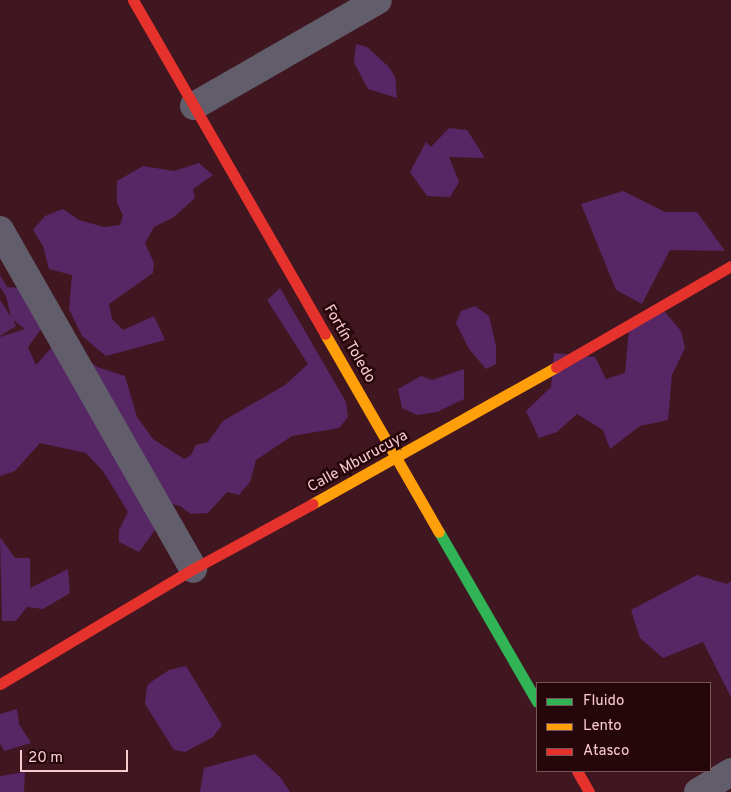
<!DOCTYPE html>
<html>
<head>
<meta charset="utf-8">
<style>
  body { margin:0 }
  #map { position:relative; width:731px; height:792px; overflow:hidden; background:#401620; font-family:Overpass,sans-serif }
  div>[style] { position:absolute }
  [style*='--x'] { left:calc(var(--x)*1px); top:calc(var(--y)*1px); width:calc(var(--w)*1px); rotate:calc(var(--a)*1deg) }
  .green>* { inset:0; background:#572665 }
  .street>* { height:28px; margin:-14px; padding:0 14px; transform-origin:14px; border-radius:14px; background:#615d6b }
  .fast>* { height:11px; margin:-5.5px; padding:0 5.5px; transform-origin:5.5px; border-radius:5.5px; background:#30b455 }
  .slow>* { height:11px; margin:-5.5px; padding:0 5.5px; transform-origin:5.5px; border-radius:5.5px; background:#ff9f0a }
  .jam>* { height:11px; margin:-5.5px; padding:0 5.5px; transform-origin:5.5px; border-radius:5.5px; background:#e5322d }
  span { translate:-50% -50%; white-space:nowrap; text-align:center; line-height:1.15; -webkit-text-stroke:5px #25060a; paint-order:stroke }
  .street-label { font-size:15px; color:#facbcd }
  .legend { position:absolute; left:536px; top:682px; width:175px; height:90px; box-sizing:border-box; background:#25060a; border:1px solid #7a5558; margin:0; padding:6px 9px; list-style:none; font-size:15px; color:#facbcd }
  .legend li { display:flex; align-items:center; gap:10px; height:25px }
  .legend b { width:25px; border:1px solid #7a5558 }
  .scale { position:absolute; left:20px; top:750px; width:108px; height:22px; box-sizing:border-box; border:2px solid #facbcd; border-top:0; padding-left:6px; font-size:15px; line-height:18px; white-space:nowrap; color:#facbcd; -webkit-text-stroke:4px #25060a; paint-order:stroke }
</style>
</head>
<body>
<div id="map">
  <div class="green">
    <div style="clip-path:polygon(356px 44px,367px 47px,389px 67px,395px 77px,397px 98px,368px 89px,354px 63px)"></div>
    <div style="clip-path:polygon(449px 128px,467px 130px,485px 158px,449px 157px,459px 182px,450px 197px,427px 196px,410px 172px,426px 142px,431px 147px)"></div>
    <div style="clip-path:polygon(199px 163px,213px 175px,193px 189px,195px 198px,174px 217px,154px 227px,145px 243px,154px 263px,153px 273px,109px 304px,112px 319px,123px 330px,154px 316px,165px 340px,106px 356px,82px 336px,69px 309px,72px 275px,49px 269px,43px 246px,33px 230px,45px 216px,63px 209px,79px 220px,104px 227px,120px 225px,123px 215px,117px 203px,117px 181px,143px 166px,174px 171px)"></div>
    <div style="clip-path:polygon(623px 191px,665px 212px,697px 212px,725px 251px,670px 250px,642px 304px,616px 290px,581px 204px)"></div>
    <div style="clip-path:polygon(0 275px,7px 287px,21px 288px,44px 325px,28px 347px,36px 365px,52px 347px,158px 526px,139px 552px,119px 542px,119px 530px,128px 512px,103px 471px,86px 453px,40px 443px,15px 471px,0 476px,0 337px,25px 329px,13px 320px,16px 326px,0 336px,0 300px,11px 317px,6px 296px,0 287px)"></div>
    <div style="clip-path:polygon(280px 288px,346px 402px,348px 417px,339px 428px,292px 436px,256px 460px,250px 482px,239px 495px,227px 492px,208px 513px,191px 514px,180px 506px,168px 503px,82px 356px,97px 367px,125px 376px,137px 417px,153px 439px,184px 459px,191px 455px,196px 445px,208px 442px,223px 421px,285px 385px,308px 364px,267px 300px)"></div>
    <div style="clip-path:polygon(475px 306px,489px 316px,496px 346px,496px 364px,486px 369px,469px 349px,456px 323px,461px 311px)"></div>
    <div style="clip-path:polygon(665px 312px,681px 331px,685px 348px,672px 375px,668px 420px,640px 426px,610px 449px,603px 430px,577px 414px,557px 432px,539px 438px,526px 411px,551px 387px,554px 353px,595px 357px,606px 379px,625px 373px,630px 319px)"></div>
    <div style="clip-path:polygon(464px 369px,464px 399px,437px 412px,417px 415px,402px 408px,398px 389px,421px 376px,432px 380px)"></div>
    <div style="clip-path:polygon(0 537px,15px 558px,30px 558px,30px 588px,68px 569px,70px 593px,43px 609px,27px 607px,16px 621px,2px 621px)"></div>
    <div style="clip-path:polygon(697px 575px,727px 584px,731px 581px,731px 697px,703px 642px,663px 658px,640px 638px,631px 610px)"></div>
    <div style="clip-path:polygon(186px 666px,222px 725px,213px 737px,185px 752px,174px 750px,145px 704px,147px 686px,151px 682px,169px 670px)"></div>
    <div style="clip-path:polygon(17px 709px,19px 724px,31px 743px,4px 751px,0 743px,0 714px)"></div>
    <div style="clip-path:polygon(255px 754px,281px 778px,290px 792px,200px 792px,204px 768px)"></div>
    <div style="clip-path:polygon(25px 772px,24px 792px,0 792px,0 776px)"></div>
  </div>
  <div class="street">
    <div style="--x:194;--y:106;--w:212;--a:-29.9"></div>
    <div style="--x:0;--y:230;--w:390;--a:60.3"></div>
    <div style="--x:698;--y:792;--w:39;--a:-31"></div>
  </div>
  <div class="fast">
    <div style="--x:439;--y:532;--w:196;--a:60"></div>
  </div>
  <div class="slow">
    <div style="--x:325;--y:334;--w:228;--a:60.1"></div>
    <div style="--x:312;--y:504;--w:280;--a:-29.3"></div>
  </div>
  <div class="jam">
    <div style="--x:133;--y:0;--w:385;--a:60.1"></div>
    <div style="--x:556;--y:367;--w:202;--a:-30"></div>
    <div style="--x:0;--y:684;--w:225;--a:-30.8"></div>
    <div style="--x:193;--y:569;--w:136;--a:-28.6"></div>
    <div style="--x:577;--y:771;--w:24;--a:60"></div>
  </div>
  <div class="street-label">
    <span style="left:349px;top:344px;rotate:60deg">Fortín Toledo</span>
    <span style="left:358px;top:462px;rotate:-29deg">Calle Mburucuya</span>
  </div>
  <ul class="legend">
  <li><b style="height:6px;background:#30b455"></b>Fluido</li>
  <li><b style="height:6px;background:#ff9f0a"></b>Lento</li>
  <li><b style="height:6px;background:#e5322d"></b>Atasco</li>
  </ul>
  <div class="scale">20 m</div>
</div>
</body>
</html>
